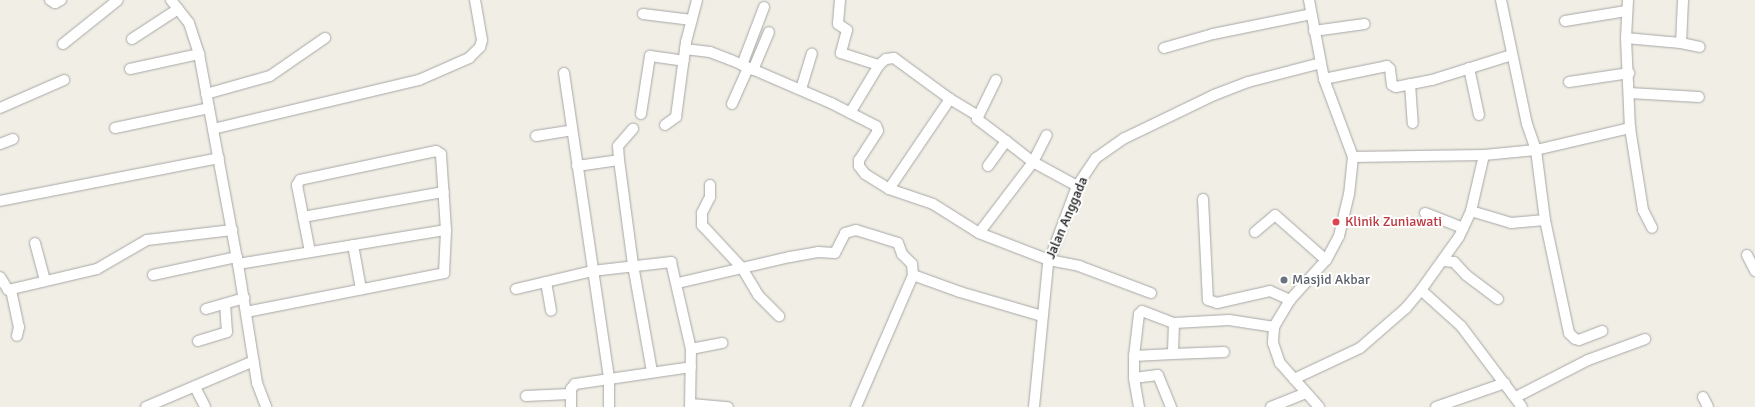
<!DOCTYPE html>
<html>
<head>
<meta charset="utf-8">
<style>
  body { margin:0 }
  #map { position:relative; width:1755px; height:407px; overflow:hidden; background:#f1efe5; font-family:Signika,sans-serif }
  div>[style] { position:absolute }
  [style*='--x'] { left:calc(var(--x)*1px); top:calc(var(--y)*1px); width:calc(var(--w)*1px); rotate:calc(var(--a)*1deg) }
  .roads { filter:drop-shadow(0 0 1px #a6a6a6) drop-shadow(0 0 1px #a6a6a6) }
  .minor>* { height:10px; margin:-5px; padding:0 5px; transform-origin:5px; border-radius:5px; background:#fff }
  .dots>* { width:11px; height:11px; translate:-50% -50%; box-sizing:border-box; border:2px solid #fff; border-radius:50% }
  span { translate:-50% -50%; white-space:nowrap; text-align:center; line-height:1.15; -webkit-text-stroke:4px #fff; paint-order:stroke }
  .street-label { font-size:14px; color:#1f1f1f }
  .health-label { font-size:14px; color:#be3a42 }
  .left { translate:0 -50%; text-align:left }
  .worship-label { font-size:14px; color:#5b616d }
</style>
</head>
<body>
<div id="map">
  <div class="roads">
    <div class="minor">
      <div style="--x:50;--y:0;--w:6;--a:31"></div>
      <div style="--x:55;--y:3;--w:7;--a:-27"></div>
      <div style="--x:171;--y:0;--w:29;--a:52"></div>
      <div style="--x:189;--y:23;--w:33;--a:72"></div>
      <div style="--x:199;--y:54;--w:214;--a:79.5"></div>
      <div style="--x:238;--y:264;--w:121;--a:80.9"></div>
      <div style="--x:257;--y:383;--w:26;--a:69"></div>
      <div style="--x:840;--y:0;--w:24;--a:95"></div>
      <div style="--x:838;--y:24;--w:11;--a:34"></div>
      <div style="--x:847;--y:30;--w:24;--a:105"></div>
      <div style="--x:841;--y:53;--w:40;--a:18"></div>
      <div style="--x:879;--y:65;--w:56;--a:121.1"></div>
      <div style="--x:1309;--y:0;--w:80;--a:79.2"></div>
      <div style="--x:1324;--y:79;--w:83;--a:69.6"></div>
      <div style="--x:1353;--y:157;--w:37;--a:96"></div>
      <div style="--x:1349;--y:194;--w:43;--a:103.4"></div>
      <div style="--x:1339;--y:236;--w:27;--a:118"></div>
      <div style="--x:1326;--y:260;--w:54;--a:132"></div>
      <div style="--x:1290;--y:300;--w:31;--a:121"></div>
      <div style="--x:1274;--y:327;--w:16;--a:94"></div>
      <div style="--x:1273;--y:343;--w:21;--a:71"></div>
      <div style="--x:1280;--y:363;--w:59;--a:48.4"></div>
      <div style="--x:1501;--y:0;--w:127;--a:78.2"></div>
      <div style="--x:1527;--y:124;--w:28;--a:71"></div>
      <div style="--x:1536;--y:150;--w:71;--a:82.7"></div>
      <div style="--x:1545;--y:220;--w:116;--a:78"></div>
      <div style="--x:1569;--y:333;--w:8;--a:45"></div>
      <div style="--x:1575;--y:339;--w:4;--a:14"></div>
      <div style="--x:1579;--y:340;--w:25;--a:-21"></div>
      <div style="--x:1628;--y:0;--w:38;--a:93"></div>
      <div style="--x:1626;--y:38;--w:90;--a:87.5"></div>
      <div style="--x:1630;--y:128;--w:83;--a:81"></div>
      <div style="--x:1643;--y:210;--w:20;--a:63"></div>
      <div style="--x:643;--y:14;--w:49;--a:7"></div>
      <div style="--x:1565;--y:21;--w:62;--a:-9.3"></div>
      <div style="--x:1314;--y:31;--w:51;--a:-7.8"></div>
      <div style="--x:1626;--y:38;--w:55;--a:5.2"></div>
      <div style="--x:1681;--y:43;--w:43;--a:-87.3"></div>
      <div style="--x:132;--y:39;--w:55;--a:-33.1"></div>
      <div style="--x:1681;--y:43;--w:19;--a:12"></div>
      <div style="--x:63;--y:44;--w:70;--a:-38.7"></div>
      <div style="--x:1164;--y:48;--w:51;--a:-15.9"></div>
      <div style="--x:1213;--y:34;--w:100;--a:-11.5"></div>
      <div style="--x:685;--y:49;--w:25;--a:7"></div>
      <div style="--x:710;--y:52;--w:22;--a:21"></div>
      <div style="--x:731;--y:60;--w:109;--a:23.3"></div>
      <div style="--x:831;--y:103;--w:51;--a:27.1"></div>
      <div style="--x:876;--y:126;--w:5;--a:68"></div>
      <div style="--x:878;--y:131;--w:35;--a:123"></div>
      <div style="--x:859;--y:160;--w:6;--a:90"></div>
      <div style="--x:859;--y:166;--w:10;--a:53"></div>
      <div style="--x:865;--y:174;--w:28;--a:32"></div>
      <div style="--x:889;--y:189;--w:46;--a:18.8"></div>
      <div style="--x:933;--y:204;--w:54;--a:32.2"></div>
      <div style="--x:979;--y:233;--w:75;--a:21.1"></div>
      <div style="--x:1049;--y:260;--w:31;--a:11"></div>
      <div style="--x:1079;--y:266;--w:77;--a:20.6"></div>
      <div style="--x:742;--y:65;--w:62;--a:-69.2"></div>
      <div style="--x:879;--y:65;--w:9;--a:-41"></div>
      <div style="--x:886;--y:59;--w:8;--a:-7"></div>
      <div style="--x:894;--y:58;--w:69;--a:36.2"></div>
      <div style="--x:1469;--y:68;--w:48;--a:78"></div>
      <div style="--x:130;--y:69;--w:71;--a:-12.3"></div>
      <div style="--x:753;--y:70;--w:41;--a:-67.2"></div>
      <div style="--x:564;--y:73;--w:309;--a:81.6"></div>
      <div style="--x:609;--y:379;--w:28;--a:90"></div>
      <div style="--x:1324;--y:79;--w:64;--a:-11.7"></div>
      <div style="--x:1387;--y:66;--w:4;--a:45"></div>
      <div style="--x:1390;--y:69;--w:16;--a:83"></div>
      <div style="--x:1392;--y:85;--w:4;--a:27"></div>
      <div style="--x:1396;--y:87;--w:37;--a:-11"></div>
      <div style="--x:1432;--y:80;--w:84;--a:-17.4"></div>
      <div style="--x:996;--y:80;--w:43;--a:116"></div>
      <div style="--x:977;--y:119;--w:36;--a:37"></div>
      <div style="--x:1569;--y:82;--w:61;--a:-8.5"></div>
      <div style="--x:1410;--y:84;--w:39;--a:86"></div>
      <div style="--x:801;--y:89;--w:37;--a:-73"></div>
      <div style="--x:1629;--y:93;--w:70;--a:3.3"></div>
      <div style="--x:206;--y:94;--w:66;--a:-15.7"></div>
      <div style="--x:270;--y:76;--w:67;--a:-34.6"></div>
      <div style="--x:732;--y:104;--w:39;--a:-66"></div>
      <div style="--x:0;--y:108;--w:70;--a:-23.6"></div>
      <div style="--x:641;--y:114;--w:59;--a:-81.2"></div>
      <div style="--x:650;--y:56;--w:34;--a:8"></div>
      <div style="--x:665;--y:125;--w:14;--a:-36"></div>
      <div style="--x:676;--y:117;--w:76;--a:-82.4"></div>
      <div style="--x:686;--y:42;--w:43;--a:-75.3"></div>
      <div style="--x:115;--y:128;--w:96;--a:-12"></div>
      <div style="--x:213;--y:129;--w:212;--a:-13.4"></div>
      <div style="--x:419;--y:80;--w:55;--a:-23.7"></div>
      <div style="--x:469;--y:58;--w:16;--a:-45"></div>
      <div style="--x:480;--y:47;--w:7;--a:-74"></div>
      <div style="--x:482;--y:40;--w:41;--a:-99.9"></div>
      <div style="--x:536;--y:136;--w:36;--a:-9"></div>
      <div style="--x:0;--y:144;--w:14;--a:-21"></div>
      <div style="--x:1353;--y:157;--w:131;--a:-0.9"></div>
      <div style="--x:1484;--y:155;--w:52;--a:-5.5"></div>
      <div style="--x:1536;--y:150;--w:97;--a:-13.2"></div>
      <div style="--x:619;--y:160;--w:14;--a:-94"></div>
      <div style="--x:618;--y:146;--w:23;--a:-49"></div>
      <div style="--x:577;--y:166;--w:42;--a:-8.1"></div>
      <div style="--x:619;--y:160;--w:106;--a:82.4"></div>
      <div style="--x:633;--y:265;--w:109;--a:79.9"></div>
      <div style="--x:988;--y:166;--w:31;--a:-54"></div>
      <div style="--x:1006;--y:141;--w:34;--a:38"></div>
      <div style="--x:1033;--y:162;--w:50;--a:28.6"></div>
      <div style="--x:710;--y:185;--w:12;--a:90"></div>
      <div style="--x:710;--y:197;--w:18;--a:117"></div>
      <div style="--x:702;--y:213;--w:12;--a:90"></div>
      <div style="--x:702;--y:225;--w:59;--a:47.1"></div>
      <div style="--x:742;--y:268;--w:31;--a:59"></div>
      <div style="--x:758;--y:295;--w:30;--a:45"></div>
      <div style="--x:889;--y:189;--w:109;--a:-55.9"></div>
      <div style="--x:950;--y:99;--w:33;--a:31"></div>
      <div style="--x:1203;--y:199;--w:101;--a:87.2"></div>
      <div style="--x:1208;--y:300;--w:9;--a:18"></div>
      <div style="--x:1217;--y:303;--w:54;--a:-12.8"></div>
      <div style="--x:1270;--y:291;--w:22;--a:24"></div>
      <div style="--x:0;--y:201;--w:223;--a:-11.1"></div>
      <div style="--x:1471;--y:211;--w:42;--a:16.7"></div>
      <div style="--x:1511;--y:223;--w:34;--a:-5"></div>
      <div style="--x:1425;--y:213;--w:41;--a:21.5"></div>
      <div style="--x:303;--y:217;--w:143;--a:-10.1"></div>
      <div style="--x:1255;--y:232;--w:26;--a:-40"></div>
      <div style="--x:1275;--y:215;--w:68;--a:41.4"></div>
      <div style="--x:979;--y:233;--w:89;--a:-52.7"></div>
      <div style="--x:1033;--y:162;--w:30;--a:-63"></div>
      <div style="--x:35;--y:243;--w:38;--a:75"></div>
      <div style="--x:353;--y:245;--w:45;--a:79.7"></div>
      <div style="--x:1747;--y:255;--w:18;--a:63"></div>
      <div style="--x:1444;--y:261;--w:10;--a:6"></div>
      <div style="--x:1454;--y:262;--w:18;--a:47"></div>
      <div style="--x:1466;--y:275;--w:40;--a:37"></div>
      <div style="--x:238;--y:264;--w:211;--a:-9.3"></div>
      <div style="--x:153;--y:275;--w:86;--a:-12.1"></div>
      <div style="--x:0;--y:277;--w:15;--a:58"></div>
      <div style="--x:8;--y:290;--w:91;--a:-13.3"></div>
      <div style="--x:97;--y:269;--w:58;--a:-30.1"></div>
      <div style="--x:147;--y:240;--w:86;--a:-6.7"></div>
      <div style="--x:546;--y:282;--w:29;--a:80"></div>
      <div style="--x:678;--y:283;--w:115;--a:-13.1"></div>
      <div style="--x:790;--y:257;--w:28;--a:-10"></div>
      <div style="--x:818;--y:252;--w:17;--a:3"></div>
      <div style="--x:835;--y:253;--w:22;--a:-63"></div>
      <div style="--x:845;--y:233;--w:11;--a:-15"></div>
      <div style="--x:856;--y:230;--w:44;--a:17.2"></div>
      <div style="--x:898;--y:243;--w:12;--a:70"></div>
      <div style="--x:902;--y:254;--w:14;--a:45"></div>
      <div style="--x:912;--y:264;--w:11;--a:85"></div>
      <div style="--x:913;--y:275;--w:50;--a:19.9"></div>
      <div style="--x:960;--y:292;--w:85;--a:16.3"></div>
      <div style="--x:516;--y:289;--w:78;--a:-13.3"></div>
      <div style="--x:592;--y:271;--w:80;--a:-6.5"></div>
      <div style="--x:671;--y:262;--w:89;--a:77.1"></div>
      <div style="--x:691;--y:349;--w:58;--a:91"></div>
      <div style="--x:11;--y:290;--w:38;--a:78"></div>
      <div style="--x:19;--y:327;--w:9;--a:103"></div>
      <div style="--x:1421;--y:290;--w:54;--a:42"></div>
      <div style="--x:1461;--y:326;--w:101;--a:53"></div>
      <div style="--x:206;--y:309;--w:40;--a:-16"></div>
      <div style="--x:246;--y:312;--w:202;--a:-11.1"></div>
      <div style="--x:444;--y:273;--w:43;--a:-87.3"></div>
      <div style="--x:446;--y:230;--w:76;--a:-93.8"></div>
      <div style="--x:441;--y:154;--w:6;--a:-149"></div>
      <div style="--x:436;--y:151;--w:139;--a:168"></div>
      <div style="--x:300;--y:180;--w:6;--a:121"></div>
      <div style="--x:297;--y:185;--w:68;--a:79"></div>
      <div style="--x:1174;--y:323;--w:31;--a:92"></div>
      <div style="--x:1173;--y:354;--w:51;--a:-2.2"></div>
      <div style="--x:198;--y:341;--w:30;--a:-17"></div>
      <div style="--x:227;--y:332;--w:28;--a:-94"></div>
      <div style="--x:691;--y:349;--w:32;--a:-11"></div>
      <div style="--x:1173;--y:354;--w:39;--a:177"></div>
      <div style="--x:1134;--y:356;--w:42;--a:-83.2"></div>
      <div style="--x:1139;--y:314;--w:4;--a:-45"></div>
      <div style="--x:1142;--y:311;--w:34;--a:21"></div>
      <div style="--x:1174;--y:323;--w:55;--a:-3.1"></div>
      <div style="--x:1229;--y:320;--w:46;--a:8.8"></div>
      <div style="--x:1134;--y:378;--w:22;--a:-90"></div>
      <div style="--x:1294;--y:379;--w:73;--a:-25.2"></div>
      <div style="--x:1360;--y:348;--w:61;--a:-41"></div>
      <div style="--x:1406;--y:308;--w:23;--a:-50"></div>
      <div style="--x:1421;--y:290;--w:65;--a:-54.4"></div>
      <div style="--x:1459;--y:237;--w:29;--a:-65"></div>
      <div style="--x:1471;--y:211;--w:57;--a:-76.9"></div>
      <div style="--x:195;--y:387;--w:22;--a:63"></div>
      <div style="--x:526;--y:396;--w:44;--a:-2.6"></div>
      <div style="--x:1516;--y:397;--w:81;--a:-27.2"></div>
      <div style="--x:1588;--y:360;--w:61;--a:-20.2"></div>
      <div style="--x:1703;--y:397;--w:11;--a:63"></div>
      <div style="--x:691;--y:404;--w:37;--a:5"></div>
      <div style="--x:146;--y:407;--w:117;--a:-23.1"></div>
      <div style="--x:571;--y:407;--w:18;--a:-90"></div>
      <div style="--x:571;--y:389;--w:6;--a:-51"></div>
      <div style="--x:575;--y:384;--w:117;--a:-8.3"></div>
      <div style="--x:856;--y:407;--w:144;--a:-66.6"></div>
      <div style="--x:1034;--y:407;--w:144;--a:-84.4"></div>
      <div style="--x:1048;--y:264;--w:83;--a:-69.6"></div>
      <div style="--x:1077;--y:186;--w:34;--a:-56"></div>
      <div style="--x:1096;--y:158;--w:35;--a:-35"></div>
      <div style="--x:1125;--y:138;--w:99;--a:-25.8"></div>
      <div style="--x:1214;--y:95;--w:36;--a:-21"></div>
      <div style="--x:1248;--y:82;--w:75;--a:-14.6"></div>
      <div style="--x:1139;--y:407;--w:29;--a:-100"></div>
      <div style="--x:1134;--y:378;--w:24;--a:-7"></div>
      <div style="--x:1158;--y:375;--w:35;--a:68"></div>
      <div style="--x:1271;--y:407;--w:38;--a:-22"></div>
      <div style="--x:1436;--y:407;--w:73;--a:-19.2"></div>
    </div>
  </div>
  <div class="dots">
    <div style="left:1336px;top:222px;background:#e0444e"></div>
    <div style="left:1284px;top:280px;background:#6b7280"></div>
  </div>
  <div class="street-label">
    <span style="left:1067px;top:218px;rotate:-67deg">Jalan Anggada</span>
  </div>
  <div class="health-label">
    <span class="left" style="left:1345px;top:222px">Klinik Zuniawati</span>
  </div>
  <div class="worship-label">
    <span class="left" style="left:1292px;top:280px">Masjid Akbar</span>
  </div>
</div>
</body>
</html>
